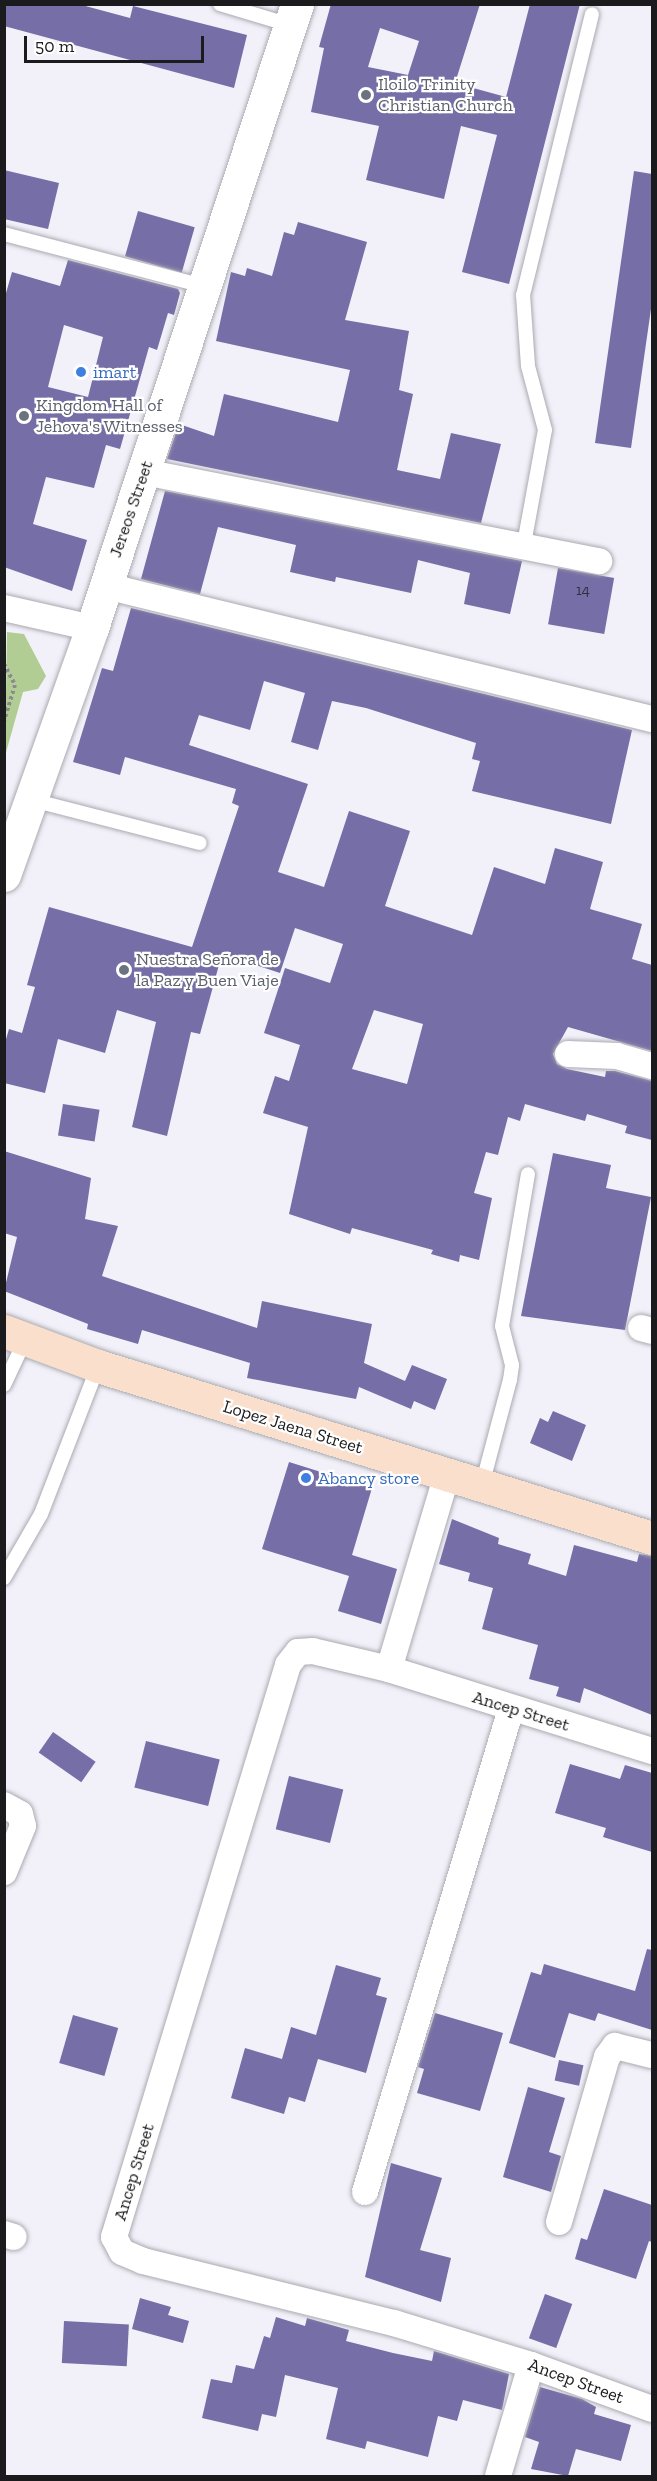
<!DOCTYPE html>
<html>
<head>
<meta charset="utf-8">
<style>
  body { margin:0 }
  #map { position:relative; width:657px; height:2481px; overflow:hidden; background:#f2f1f9; font-family:"Zilla Slab",serif }
  div>[style] { position:absolute }
  [style*='--x'] { left:calc(var(--x)*1px); top:calc(var(--y)*1px); width:calc(var(--w)*1px); rotate:calc(var(--a)*1deg) }
  .green>* { inset:0; background:#b1cd93 }
  .building>* { inset:0; background:#766ea6; transform-origin:0 0 }
  .path>* { height:4px; margin-top:-2px; transform-origin:0; background:repeating-linear-gradient(90deg,#8b8a8f 0 3px,transparent 0 6px) }
  .roads { filter:drop-shadow(0 0 2px #aaaab1) drop-shadow(0 0 2px #aaaab1) }
  .lane>* { height:14px; margin:-7px; padding:0 7px; transform-origin:7px; border-radius:7px; background:#fff }
  .street>* { height:26px; margin:-13px; padding:0 13px; transform-origin:13px; border-radius:13px; background:#fff }
  .secondary>* { height:33px; margin:-16.5px; padding:0 16.5px; transform-origin:16.5px; border-radius:16.5px; background:#fff }
  .primary>* { height:33px; margin:-16.5px; padding:0 16.5px; transform-origin:16.5px; border-radius:16.5px; background:#fadfcd }
  .dots>* { width:16px; height:16px; translate:-50% -50%; box-sizing:border-box; border:3px solid #fff; border-radius:50% }
  span { translate:-50% -50%; white-space:nowrap; text-align:center; line-height:1.15; -webkit-text-stroke:4.5px #fff; paint-order:stroke }
  .number-label { font-size:15px; color:#32303f }
  .number-label span { -webkit-text-stroke-width:0 }
  .worship-label { font-size:18px; color:#5b616d }
  .left { translate:0 -50%; text-align:left }
  .shop-label { font-size:18px; color:#366cbe }
  .street-label { font-size:18px; color:#1b1b1d }
  .frame { position:absolute; inset:0; border:6px solid #1b1b1d; pointer-events:none }
  .scale { position:absolute; left:24px; top:36px; width:180px; height:27px; box-sizing:border-box; border:3px solid #1b1b1d; border-top:0; padding-left:8px; font-size:18px; line-height:21px; white-space:nowrap; color:#1b1b1d; -webkit-text-stroke:4px #fff; paint-order:stroke }
</style>
</head>
<body>
<div id="map">
  <div class="green">
    <div style="clip-path:polygon(7px 632px,24px 634px,46px 676px,38px 689px,23px 692px,5px 756px)"></div>
  </div>
  <div class="building">
    <div style="clip-path:polygon(4px 4px,78px 4px,130px 18px,133px 6px,247px 35px,234px 88px,4px 26px)"></div>
    <div style="clip-path:polygon(evenodd,331px 4px,480px 4px,455px 83px,506px 97px,530px 4px,580px 4px,509px 284px,462px 272px,497px 135px,461px 126px,444px 199px,366px 180px,379px 126px,311px 112px,324px 48px,319px 47px,331px 4px,380px 28px,419px 41px,408px 75px,368px 67px,380px 28px)"></div>
    <div style="clip-path:polygon(4px 170px,59px 183px,48px 229px,4px 219px)"></div>
    <div style="clip-path:polygon(634px 171px,652px 174px,652px 302px,631px 448px,595px 443px)"></div>
    <div style="left:138px;top:211px;width:59px;height:47px;rotate:16deg"></div>
    <div style="clip-path:polygon(298px 222px,367px 242px,345px 320px,409px 331px,399px 390px,413px 394px,397px 470px,440px 479px,451px 433px,501px 444px,481px 523px,167px 459px,179px 424px,214px 436px,224px 394px,338px 422px,350px 370px,216px 341px,231px 272px,245px 276px,247px 268px,272px 276px,284px 232px,294px 235px)"></div>
    <div style="clip-path:polygon(evenodd,68px 260px,178px 289px,180px 293px,174px 315px,168px 313px,157px 350px,149px 347px,120px 449px,106px 445px,94px 488px,46px 477px,33px 524px,87px 540px,72px 591px,4px 567px,4px 300px,12px 272px,60px 286px,68px 260px,64px 325px,103px 337px,88px 397px,48px 387px,64px 325px)"></div>
    <div style="clip-path:polygon(165px 491px,522px 561px,510px 614px,464px 604px,470px 573px,418px 560px,411px 593px,336px 577px,335px 582px,290px 572px,296px 545px,218px 527px,200px 594px,141px 579px)"></div>
    <div style="left:558px;top:568px;width:57px;height:57px;rotate:10deg"></div>
    <div style="clip-path:polygon(evenodd,131px 608px,632px 730px,611px 824px,472px 791px,480px 761px,472px 759px,476px 743px,366px 708px,332px 701px,318px 750px,291px 742px,305px 693px,264px 681px,250px 730px,199px 715px,189px 745px,308px 784px,278px 872px,324px 887px,349px 811px,410px 831px,385px 906px,472px 935px,494px 867px,545px 884px,555px 848px,603px 862px,590px 909px,642px 924px,632px 959px,652px 965px,652px 1051px,568px 1027px,553px 1054px,557px 1064px,567px 1069px,605px 1077px,606px 1071px,615px 1071px,652px 1081px,652px 1140px,625px 1133px,627px 1126px,587px 1114px,585px 1121px,525px 1104px,520px 1121px,508px 1117px,498px 1155px,486px 1152px,474px 1193px,492px 1198px,479px 1260px,460px 1255px,459px 1262px,431px 1254px,433px 1250px,352px 1228px,350px 1234px,289px 1214px,308px 1127px,263px 1113px,275px 1076px,289px 1081px,300px 1045px,264px 1033px,285px 968px,330px 983px,343px 944px,295px 928px,280px 973px,222px 954px,200px 1034px,191px 1032px,167px 1136px,132px 1127px,156px 1022px,117px 1010px,105px 1053px,58px 1039px,45px 1093px,4px 1083px,4px 1046px,9px 1029px,22px 1033px,35px 987px,27px 985px,49px 907px,192px 947px,239px 806px,232px 803px,236px 789px,125px 757px,120px 775px,73px 762px,102px 668px,113px 671px,131px 608px,374px 1010px,423px 1024px,407px 1084px,352px 1069px,374px 1010px)"></div>
    <div style="left:63px;top:1104px;width:37px;height:32px;rotate:9deg"></div>
    <div style="clip-path:polygon(4px 1151px,91px 1178px,85px 1219px,118px 1226px,102px 1276px,257px 1328px,262px 1301px,372px 1324px,364px 1363px,405px 1381px,412px 1365px,447px 1379px,435px 1410px,414px 1401px,411px 1409px,359px 1387px,356px 1399px,247px 1378px,250px 1363px,142px 1330px,138px 1344px,87px 1329px,88px 1324px,4px 1291px,17px 1237px,4px 1233px)"></div>
    <div style="clip-path:polygon(553px 1153px,611px 1165px,606px 1188px,651px 1197px,625px 1330px,521px 1316px)"></div>
    <div style="clip-path:polygon(553px 1411px,586px 1425px,572px 1461px,530px 1443px,540px 1418px,548px 1422px)"></div>
    <div style="clip-path:polygon(289px 1462px,372px 1488px,352px 1555px,397px 1569px,381px 1624px,338px 1611px,349px 1576px,262px 1549px)"></div>
    <div style="clip-path:polygon(452px 1519px,499px 1538px,498px 1544px,531px 1554px,528px 1564px,566px 1576px,574px 1545px,637px 1562px,639px 1554px,652px 1556px,652px 1715px,584px 1688px,580px 1703px,556px 1696px,559px 1687px,529px 1679px,538px 1645px,482px 1629px,493px 1588px,468px 1581px,470px 1573px,439px 1564px)"></div>
    <div style="left:53px;top:1732px;width:52px;height:25px;rotate:35deg"></div>
    <div style="left:146px;top:1741px;width:76px;height:48px;rotate:14deg"></div>
    <div style="clip-path:polygon(570px 1764px,620px 1779px,625px 1765px,652px 1773px,652px 1852px,603px 1837px,606px 1828px,555px 1813px)"></div>
    <div style="left:289px;top:1776px;width:56px;height:55px;rotate:14deg"></div>
    <div style="clip-path:polygon(647px 1949px,652px 1950px,652px 2030px,598px 2013px,595px 2021px,569px 2013px,555px 2058px,509px 2043px,531px 1972px,541px 1975px,544px 1964px,635px 1991px)"></div>
    <div style="clip-path:polygon(336px 1965px,381px 1978px,376px 1995px,387px 1998px,366px 2073px,318px 2059px,305px 2102px,289px 2097px,284px 2114px,231px 2098px,245px 2048px,282px 2059px,291px 2027px,316px 2035px)"></div>
    <div style="clip-path:polygon(435px 2013px,503px 2033px,480px 2111px,417px 2093px,424px 2069px,418px 2067px)"></div>
    <div style="left:73px;top:2015px;width:47px;height:50px;rotate:16deg"></div>
    <div style="left:559px;top:2060px;width:25px;height:21px;rotate:12deg"></div>
    <div style="clip-path:polygon(528px 2087px,565px 2098px,549px 2152px,561px 2156px,551px 2192px,503px 2177px)"></div>
    <div style="clip-path:polygon(391px 2163px,442px 2178px,420px 2250px,451px 2258px,441px 2302px,365px 2277px)"></div>
    <div style="clip-path:polygon(604px 2189px,652px 2205px,652px 2242px,649px 2241px,636px 2279px,575px 2259px,581px 2238px,587px 2240px)"></div>
    <div style="left:545px;top:2294px;width:29px;height:47px;rotate:20deg"></div>
    <div style="clip-path:polygon(140px 2298px,171px 2307px,168px 2315px,189px 2321px,183px 2343px,132px 2329px)"></div>
    <div style="clip-path:polygon(276px 2317px,305px 2326px,307px 2318px,349px 2330px,346px 2341px,393px 2353px,432px 2361px,434px 2351px,509px 2374px,502px 2410px,463px 2400px,457px 2421px,438px 2416px,428px 2457px,367px 2441px,365px 2449px,326px 2439px,338px 2388px,285px 2375px,276px 2417px,262px 2414px,258px 2431px,202px 2418px,211px 2379px,232px 2383px,236px 2365px,254px 2369px,264px 2336px,270px 2338px)"></div>
    <div style="left:64px;top:2321px;width:65px;height:42px;rotate:3deg"></div>
    <div style="clip-path:polygon(540px 2387px,582px 2399px,596px 2407px,594px 2414px,631px 2425px,621px 2461px,576px 2449px,568px 2476px,531px 2469px,539px 2442px,525px 2437px)"></div>
  </div>
  <div class="path">
    <div style="--x:4;--y:664;--w:24;--a:62"></div>
    <div style="--x:15;--y:685;--w:38;--a:107"></div>
  </div>
  <div class="roads">
    <div class="lane">
      <div style="--x:220;--y:4;--w:73;--a:16.7"></div>
      <div style="--x:4;--y:234;--w:206;--a:14.6"></div>
      <div style="--x:524;--y:544;--w:116;--a:-79.6"></div>
      <div style="--x:545;--y:430;--w:66;--a:-104.9"></div>
      <div style="--x:528;--y:366;--w:71;--a:-94"></div>
      <div style="--x:523;--y:295;--w:289;--a:-76.2"></div>
      <div style="--x:32;--y:800;--w:173;--a:14.4"></div>
      <div style="--x:4;--y:1385;--w:52;--a:-64.9"></div>
      <div style="--x:482;--y:1485;--w:109;--a:-75.1"></div>
      <div style="--x:510;--y:1380;--w:15;--a:-82"></div>
      <div style="--x:512;--y:1365;--w:40;--a:-104.4"></div>
      <div style="--x:502;--y:1326;--w:154;--a:-80.3"></div>
      <div style="--x:4;--y:1578;--w:74;--a:-60"></div>
      <div style="--x:41;--y:1514;--w:159;--a:-68.9"></div>
    </div>
    <div class="street">
      <div style="--x:144;--y:472;--w:464;--a:11.1"></div>
      <div style="--x:106;--y:586;--w:562;--a:13.69"></div>
      <div style="--x:4;--y:608;--w:90;--a:12.8"></div>
      <div style="--x:568;--y:1054;--w:49;--a:2.3"></div>
      <div style="--x:617;--y:1056;--w:36;--a:16"></div>
      <div style="--x:641;--y:1328;--w:11;--a:15"></div>
      <div style="--x:389;--y:1669;--w:202;--a:-73.4"></div>
      <div style="--x:652;--y:1751;--w:275;--a:-162.7"></div>
      <div style="--x:389;--y:1669;--w:78;--a:-166.7"></div>
      <div style="--x:313;--y:1651;--w:15;--a:176"></div>
      <div style="--x:298;--y:1652;--w:16;--a:128"></div>
      <div style="--x:288;--y:1665;--w:598;--a:106.92"></div>
      <div style="--x:114;--y:2237;--w:17;--a:62"></div>
      <div style="--x:122;--y:2252;--w:23;--a:23"></div>
      <div style="--x:143;--y:2261;--w:259;--a:13.9"></div>
      <div style="--x:394;--y:2323;--w:143;--a:17"></div>
      <div style="--x:531;--y:2365;--w:129;--a:20"></div>
      <div style="--x:4;--y:1805;--w:18;--a:29"></div>
      <div style="--x:20;--y:1814;--w:12;--a:76"></div>
      <div style="--x:23;--y:1826;--w:50;--a:112.4"></div>
      <div style="--x:365;--y:2192;--w:505;--a:-73.18"></div>
      <div style="--x:559;--y:2222;--w:172;--a:-73.8"></div>
      <div style="--x:607;--y:2057;--w:14;--a:-54"></div>
      <div style="--x:615;--y:2046;--w:38;--a:14"></div>
      <div style="--x:4;--y:2234;--w:10;--a:17"></div>
      <div style="--x:498;--y:2476;--w:116;--a:-73.4"></div>
    </div>
    <div class="secondary">
      <div style="--x:4;--y:875;--w:262;--a:-70.4"></div>
      <div style="--x:92;--y:628;--w:657;--a:-71.81"></div>
    </div>
    <div class="primary">
      <div style="--x:4;--y:1331;--w:100;--a:20.4"></div>
      <div style="--x:98;--y:1366;--w:580;--a:17.25"></div>
    </div>
  </div>
  <div class="dots">
    <div style="left:366px;top:95px;background:#6b7280"></div>
    <div style="left:81px;top:372px;background:#3f7fe0"></div>
    <div style="left:24px;top:416px;background:#6b7280"></div>
    <div style="left:124px;top:970px;background:#6b7280"></div>
    <div style="left:306px;top:1478px;background:#3f7fe0"></div>
  </div>
  <div class="number-label">
    <span style="left:583px;top:591px">14</span>
  </div>
  <div class="worship-label">
    <span class="left" style="left:378px;top:95px">Iloilo Trinity<br>Christian Church</span>
    <span class="left" style="left:36px;top:416px">Kingdom Hall of<br>Jehova's Witnesses</span>
    <span class="left" style="left:136px;top:970px">Nuestra Señora de<br>la Paz y Buen Viaje</span>
  </div>
  <div class="shop-label">
    <span class="left" style="left:93px;top:372px">imart</span>
    <span class="left" style="left:318px;top:1478px">Abancy store</span>
  </div>
  <div class="street-label">
    <span style="left:131px;top:509px;rotate:-71deg">Jereos Street</span>
    <span style="left:293px;top:1427px;rotate:17deg">Lopez Jaena Street</span>
    <span style="left:521px;top:1711px;rotate:17deg">Ancep Street</span>
    <span style="left:134px;top:2172px;rotate:-73deg">Ancep Street</span>
    <span style="left:576px;top:2381px;rotate:20deg">Ancep Street</span>
  </div>
  <div class="frame"></div>
  <div class="scale">50 m</div>
</div>
</body>
</html>
